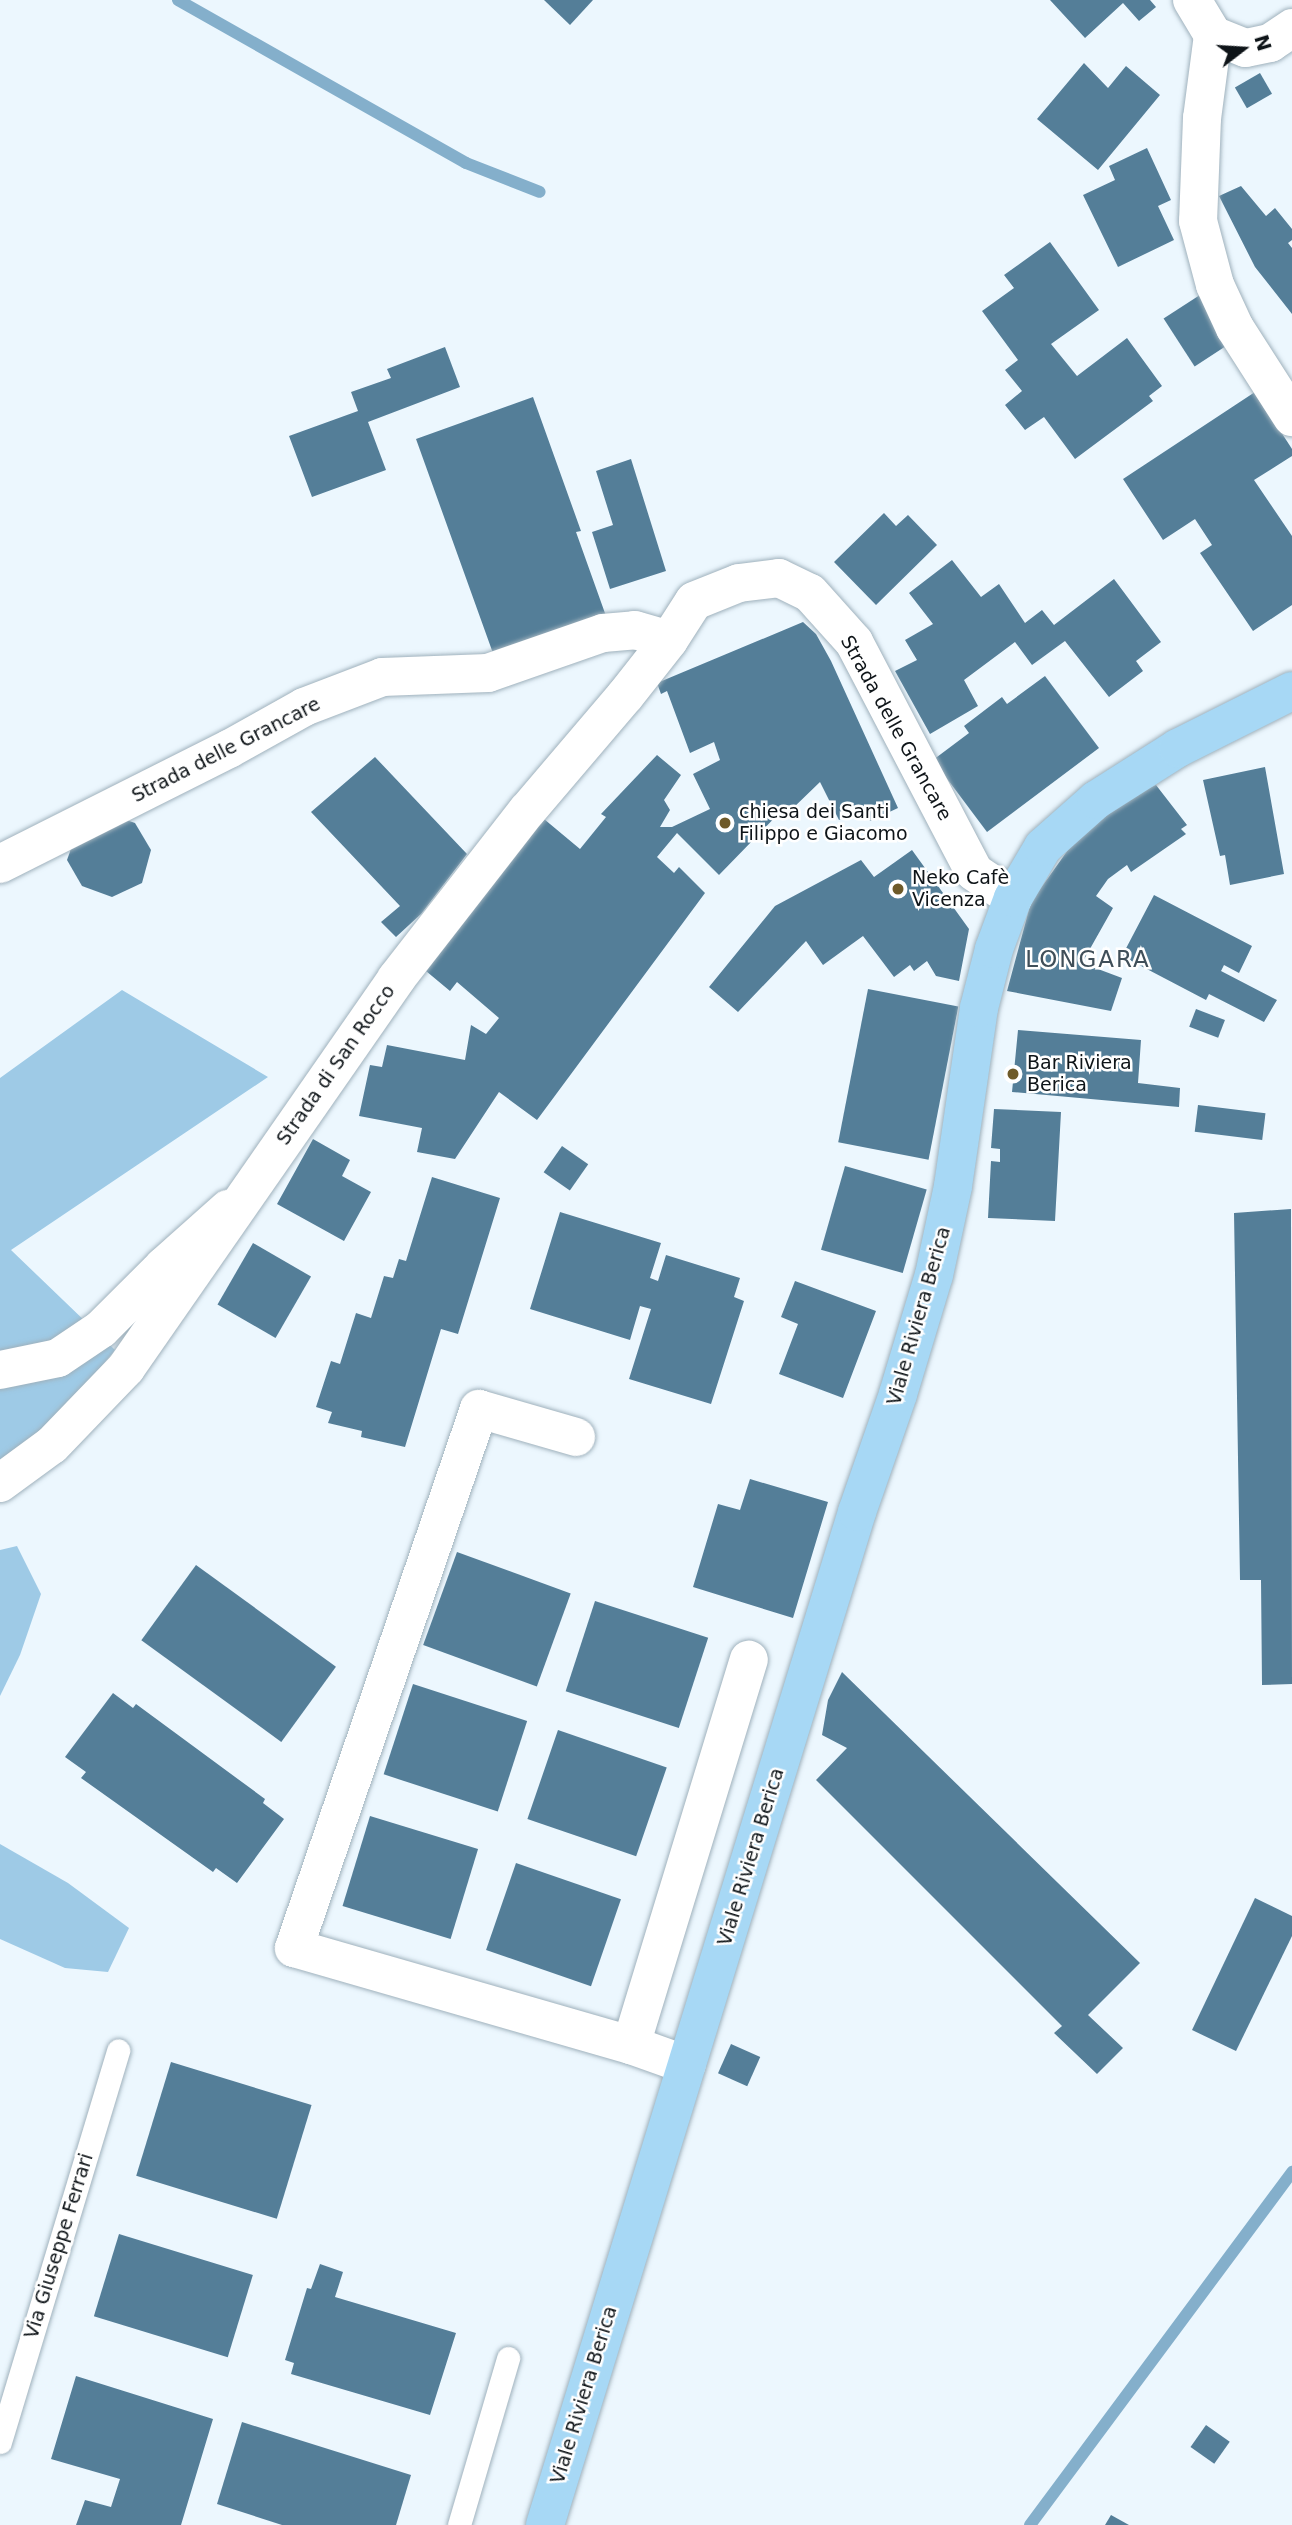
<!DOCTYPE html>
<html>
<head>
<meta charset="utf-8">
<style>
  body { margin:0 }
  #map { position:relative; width:1292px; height:2525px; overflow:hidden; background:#ecf7fe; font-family:"DejaVu Sans",sans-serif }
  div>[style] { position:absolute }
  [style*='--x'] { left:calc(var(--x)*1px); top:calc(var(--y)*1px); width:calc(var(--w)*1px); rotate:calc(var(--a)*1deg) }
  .forest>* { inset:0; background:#9ecae6 }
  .stream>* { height:12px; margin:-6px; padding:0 6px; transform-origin:6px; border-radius:6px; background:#84afcb }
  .building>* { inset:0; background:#547e98; transform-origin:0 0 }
  .roads { filter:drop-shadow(0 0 2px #9fb1bc) drop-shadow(0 0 2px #9fb1bc) }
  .service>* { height:23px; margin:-11.5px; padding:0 11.5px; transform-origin:11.5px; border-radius:11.5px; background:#fff }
  .minor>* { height:38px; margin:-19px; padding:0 19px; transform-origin:19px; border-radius:19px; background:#fff }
  .tertiary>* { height:38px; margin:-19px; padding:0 19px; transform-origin:19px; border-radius:19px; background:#fff }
  .secondary>* { height:38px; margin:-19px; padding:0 19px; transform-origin:19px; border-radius:19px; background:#fff }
  .primary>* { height:38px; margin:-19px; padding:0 19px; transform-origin:19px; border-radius:19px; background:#a7d8f5 }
  .dots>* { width:19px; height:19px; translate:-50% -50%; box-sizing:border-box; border:4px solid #fff; border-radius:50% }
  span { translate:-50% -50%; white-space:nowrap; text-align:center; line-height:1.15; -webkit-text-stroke:5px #fff; paint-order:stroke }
  .street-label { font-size:19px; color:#0e1418 }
  .poi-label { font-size:19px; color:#0e1418 }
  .left { translate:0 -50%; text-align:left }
  .quarter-label { font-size:23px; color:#404f59; letter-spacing:2px }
  .north { position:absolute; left:1208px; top:14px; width:70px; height:70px; -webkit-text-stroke:5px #fff; paint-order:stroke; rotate:73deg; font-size:19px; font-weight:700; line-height:28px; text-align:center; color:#0e1418 }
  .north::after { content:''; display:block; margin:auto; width:24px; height:32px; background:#0e1418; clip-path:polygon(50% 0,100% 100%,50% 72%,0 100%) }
</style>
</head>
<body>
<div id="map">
  <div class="forest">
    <div style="clip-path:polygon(122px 990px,268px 1077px,11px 1250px,115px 1350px,40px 1441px,0 1475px,0 1078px)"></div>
    <div style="clip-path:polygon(17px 1546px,41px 1594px,20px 1655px,0 1696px,0 1550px)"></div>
    <div style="clip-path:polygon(0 1844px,68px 1883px,129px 1928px,108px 1972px,65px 1968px,0 1939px)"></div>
  </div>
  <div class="stream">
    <div style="--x:178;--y:0;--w:331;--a:29.5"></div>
    <div style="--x:466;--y:163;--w:79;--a:21.4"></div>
    <div style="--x:1030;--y:2525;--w:440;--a:-53.4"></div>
  </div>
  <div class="building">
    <div style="clip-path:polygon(544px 0,593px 0,570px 25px)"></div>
    <div style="clip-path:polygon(1050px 0,1150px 0,1156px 7px,1139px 21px,1123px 3px,1085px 38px)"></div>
    <div style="clip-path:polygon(1084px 63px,1108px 88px,1126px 66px,1160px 95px,1098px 170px,1037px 119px)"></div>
    <div style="left:1260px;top:73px;width:24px;height:29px;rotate:60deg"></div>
    <div style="clip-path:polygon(1147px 148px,1171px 200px,1158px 206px,1174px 240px,1118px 267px,1083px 195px,1115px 180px,1109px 166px)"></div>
    <div style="clip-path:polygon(1241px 186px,1266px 216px,1275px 208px,1292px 229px,1292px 240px,1288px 243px,1292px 248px,1292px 314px,1255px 267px,1219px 196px)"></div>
    <div style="clip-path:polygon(1050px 242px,1099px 310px,1051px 344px,1077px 376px,1127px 338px,1162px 386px,1149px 396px,1153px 401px,1075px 459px,1044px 417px,1025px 430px,1005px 405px,1022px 391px,1005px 370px,1018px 360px,982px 311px,1014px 288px,1004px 275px)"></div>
    <div style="left:1203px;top:293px;width:57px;height:47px;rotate:57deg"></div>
    <div style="clip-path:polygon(445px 347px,460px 387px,368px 422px,386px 470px,312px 497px,289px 436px,358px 411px,351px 392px,391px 378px,387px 369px)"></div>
    <div style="clip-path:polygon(1255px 392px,1292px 449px,1292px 456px,1254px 480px,1292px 536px,1292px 605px,1253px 631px,1200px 553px,1212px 545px,1195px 519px,1163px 540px,1123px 479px)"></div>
    <div style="clip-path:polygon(533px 397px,581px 531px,576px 532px,606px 616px,494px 656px,416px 439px)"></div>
    <div style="clip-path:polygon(631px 459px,666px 571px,610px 589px,592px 532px,613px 525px,596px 471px)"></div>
    <div style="clip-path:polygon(884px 513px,896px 526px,908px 515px,937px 545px,876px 605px,834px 562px)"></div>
    <div style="clip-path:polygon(952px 560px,981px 597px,999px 584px,1025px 623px,1042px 610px,1054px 625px,1114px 579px,1161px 642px,1136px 661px,1143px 671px,1109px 697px,1065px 641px,1032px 665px,1015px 642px,964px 680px,978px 706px,930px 734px,895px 671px,917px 660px,905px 640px,933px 624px,909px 593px)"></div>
    <div style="clip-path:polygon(803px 622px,816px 634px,831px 661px,898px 808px,870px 821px,863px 805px,839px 820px,820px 782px,790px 811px,786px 806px,719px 875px,677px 833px,657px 857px,674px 873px,679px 867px,705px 893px,537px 1120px,499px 1092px,455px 1159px,417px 1152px,422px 1128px,359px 1116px,370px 1065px,382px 1067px,387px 1045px,465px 1060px,471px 1025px,486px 1034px,499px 1018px,457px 982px,450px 991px,408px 956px,532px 809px,580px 849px,606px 817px,601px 814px,657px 755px,681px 775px,664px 800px,670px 810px,660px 827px,672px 827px,710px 809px,693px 774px,720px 760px,714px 742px,690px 753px,667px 691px,661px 694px,657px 683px)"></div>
    <div style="clip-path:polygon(1045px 676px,1099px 748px,987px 832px,933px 760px,969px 733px,964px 726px,1002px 697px,1007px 704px)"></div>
    <div style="clip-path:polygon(375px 757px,467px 854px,421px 914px,396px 937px,381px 922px,400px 906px,311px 812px)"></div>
    <div style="clip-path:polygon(1265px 767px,1284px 874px,1230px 885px,1225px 855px,1220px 856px,1203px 780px)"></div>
    <div style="clip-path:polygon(1156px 785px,1187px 825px,1181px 829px,1186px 834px,1131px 872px,1127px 865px,1108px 879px,1096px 896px,1113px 908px,1082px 963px,1122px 978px,1111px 1011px,1007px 991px,1031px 902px,1075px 840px,1116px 803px)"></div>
    <div style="clip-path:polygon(106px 813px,135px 823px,151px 850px,142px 883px,112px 897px,82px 886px,67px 860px,78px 829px)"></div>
    <div style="clip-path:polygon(912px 850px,969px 929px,959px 981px,936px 976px,927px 961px,914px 971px,910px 965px,894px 977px,863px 936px,823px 965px,806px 941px,738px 1012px,709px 987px,775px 906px,861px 860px,874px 877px)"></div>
    <div style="clip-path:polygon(1154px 895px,1252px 946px,1239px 973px,1224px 965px,1221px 971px,1277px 1000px,1264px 1022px,1209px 994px,1206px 1000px,1122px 956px)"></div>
    <div style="left:868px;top:989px;width:92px;height:156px;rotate:11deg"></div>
    <div style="left:1196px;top:1009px;width:31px;height:19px;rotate:21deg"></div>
    <div style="clip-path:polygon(1018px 1030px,1141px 1040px,1138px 1083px,1180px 1088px,1179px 1107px,1012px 1092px)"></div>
    <div style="left:1198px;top:1105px;width:68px;height:27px;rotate:7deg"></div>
    <div style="clip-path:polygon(994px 1109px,1061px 1112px,1055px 1221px,988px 1218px,991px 1161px,1000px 1162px,1000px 1149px,991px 1148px)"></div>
    <div style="clip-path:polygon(313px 1139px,350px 1160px,342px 1176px,371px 1192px,344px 1241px,277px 1204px)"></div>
    <div style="left:562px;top:1146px;width:32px;height:32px;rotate:35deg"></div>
    <div style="left:845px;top:1166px;width:85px;height:87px;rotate:16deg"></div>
    <div style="clip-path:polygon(432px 1177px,500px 1198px,458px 1334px,441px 1329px,405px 1447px,361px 1437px,362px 1431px,328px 1423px,332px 1412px,316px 1407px,331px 1361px,340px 1364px,356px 1313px,371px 1318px,384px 1276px,393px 1278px,399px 1259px,406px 1261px)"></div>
    <div style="clip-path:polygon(1291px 1209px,1292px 1684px,1262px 1685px,1261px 1580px,1240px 1580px,1234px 1213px)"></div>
    <div style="clip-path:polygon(560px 1212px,661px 1243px,650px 1278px,658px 1281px,666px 1255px,740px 1278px,734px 1297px,744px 1301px,711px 1404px,629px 1379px,651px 1309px,640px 1306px,630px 1340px,530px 1309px)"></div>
    <div style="left:253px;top:1243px;width:67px;height:71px;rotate:30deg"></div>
    <div style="clip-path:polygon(795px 1281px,876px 1311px,843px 1398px,779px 1374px,798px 1324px,781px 1317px)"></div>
    <div style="clip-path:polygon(750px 1479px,828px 1502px,793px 1618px,693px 1587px,718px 1504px,740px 1510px)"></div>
    <div style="left:457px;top:1552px;width:121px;height:99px;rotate:20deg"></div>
    <div style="left:196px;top:1565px;width:173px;height:93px;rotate:36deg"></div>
    <div style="left:595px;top:1601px;width:119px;height:95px;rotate:18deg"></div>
    <div style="clip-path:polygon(842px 1672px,1140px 1963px,1088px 2015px,1123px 2048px,1097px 2074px,1054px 2033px,1062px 2026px,816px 1780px,847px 1748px,822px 1735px,828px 1700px)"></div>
    <div style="left:413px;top:1684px;width:120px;height:95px;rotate:18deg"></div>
    <div style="clip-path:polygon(113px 1693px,133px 1708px,136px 1704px,265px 1799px,263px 1803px,284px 1819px,237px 1883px,216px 1868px,213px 1872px,81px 1778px,86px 1772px,65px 1757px)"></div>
    <div style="left:558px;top:1730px;width:115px;height:94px;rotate:19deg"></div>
    <div style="left:370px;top:1816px;width:113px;height:94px;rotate:17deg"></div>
    <div style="left:516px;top:1863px;width:111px;height:92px;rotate:19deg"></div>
    <div style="clip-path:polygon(1255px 1898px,1292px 1916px,1292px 1936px,1236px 2051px,1192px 2030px)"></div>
    <div style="left:731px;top:2044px;width:32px;height:32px;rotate:24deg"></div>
    <div style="left:171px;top:2062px;width:147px;height:119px;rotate:17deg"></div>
    <div style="left:119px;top:2234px;width:140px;height:86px;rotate:17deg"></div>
    <div style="clip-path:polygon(320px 2264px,343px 2272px,335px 2297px,456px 2333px,430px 2415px,291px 2374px,294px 2363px,285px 2360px,307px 2288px,311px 2289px)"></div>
    <div style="clip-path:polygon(76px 2376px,213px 2419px,181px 2525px,76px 2525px,85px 2500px,111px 2507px,120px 2479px,51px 2459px)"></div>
    <div style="clip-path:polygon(242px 2422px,411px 2475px,396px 2525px,282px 2525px,217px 2504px)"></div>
    <div style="left:1206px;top:2425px;width:29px;height:27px;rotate:35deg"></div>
    <div style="clip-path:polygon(1111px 2515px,1129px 2525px,1105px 2525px)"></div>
  </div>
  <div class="roads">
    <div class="service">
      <div style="--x:0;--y:2442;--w:409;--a:-73.2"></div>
      <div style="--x:459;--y:2525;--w:174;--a:-73.6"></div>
    </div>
    <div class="minor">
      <div style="--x:1213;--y:35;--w:35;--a:22"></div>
      <div style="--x:1246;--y:48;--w:25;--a:-12"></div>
      <div style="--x:1270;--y:43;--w:27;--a:-34"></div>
      <div style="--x:0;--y:1370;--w:59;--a:-11.7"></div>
      <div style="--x:58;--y:1358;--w:52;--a:-34"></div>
      <div style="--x:101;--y:1329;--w:89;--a:-45"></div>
      <div style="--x:164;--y:1266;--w:86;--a:-41.7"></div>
      <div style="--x:576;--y:1437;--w:101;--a:-163.9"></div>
      <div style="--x:479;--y:1409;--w:570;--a:108.94"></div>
      <div style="--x:294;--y:1948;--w:351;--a:16.1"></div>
      <div style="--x:631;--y:2045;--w:403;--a:-73"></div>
      <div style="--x:631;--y:2045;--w:59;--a:19.7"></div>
    </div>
    <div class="tertiary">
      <div style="--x:0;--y:864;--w:256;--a:-26.7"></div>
      <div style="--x:229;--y:749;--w:86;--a:-29.2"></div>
      <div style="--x:304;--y:707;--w:84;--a:-21"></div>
      <div style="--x:382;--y:677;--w:106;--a:-2.2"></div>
      <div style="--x:488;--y:673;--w:122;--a:-19.2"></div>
      <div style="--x:603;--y:633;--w:32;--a:-5"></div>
      <div style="--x:635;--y:630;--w:35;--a:16"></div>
      <div style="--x:0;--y:1483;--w:64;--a:-36.2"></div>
      <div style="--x:52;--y:1445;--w:107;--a:-46.1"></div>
      <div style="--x:126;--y:1368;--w:474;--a:-55.2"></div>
      <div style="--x:396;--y:979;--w:213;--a:-52.1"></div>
      <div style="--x:527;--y:811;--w:151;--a:-49.6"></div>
      <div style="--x:625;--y:696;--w:71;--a:-51.8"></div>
      <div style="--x:669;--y:640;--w:46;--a:-57.3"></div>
      <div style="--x:694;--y:601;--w:48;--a:-21.8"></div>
      <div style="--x:739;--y:583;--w:40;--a:-7.1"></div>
      <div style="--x:779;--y:578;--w:34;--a:26"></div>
      <div style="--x:810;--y:593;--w:66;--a:48.1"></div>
      <div style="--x:854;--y:642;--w:259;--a:62.4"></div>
      <div style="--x:974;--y:872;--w:47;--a:33.7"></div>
    </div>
    <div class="secondary">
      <div style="--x:1192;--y:0;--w:41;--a:59"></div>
      <div style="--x:1213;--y:35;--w:84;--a:97.5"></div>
      <div style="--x:1202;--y:118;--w:103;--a:92.2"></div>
      <div style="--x:1198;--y:221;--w:66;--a:75.1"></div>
      <div style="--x:1215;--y:285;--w:47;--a:65.1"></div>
      <div style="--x:1235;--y:328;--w:106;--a:57.4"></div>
    </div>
    <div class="primary">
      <div style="--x:545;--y:2525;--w:1060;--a:-72.88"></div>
      <div style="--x:857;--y:1512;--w:125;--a:-70.8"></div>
      <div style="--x:898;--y:1394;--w:124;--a:-73.2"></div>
      <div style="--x:934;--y:1275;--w:91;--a:-77.9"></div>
      <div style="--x:953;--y:1186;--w:180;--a:-81.7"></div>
      <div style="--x:979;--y:1008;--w:61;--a:-75.7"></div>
      <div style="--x:994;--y:949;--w:54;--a:-69.6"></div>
      <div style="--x:1013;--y:898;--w:59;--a:-59.5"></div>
      <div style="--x:1043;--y:847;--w:71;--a:-41.6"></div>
      <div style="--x:1096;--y:800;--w:97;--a:-32.4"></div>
      <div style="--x:1178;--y:748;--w:127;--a:-26.6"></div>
    </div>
  </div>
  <div class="dots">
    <div style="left:725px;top:823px;background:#6e5a29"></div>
    <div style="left:898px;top:889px;background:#6e5a29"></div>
    <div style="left:1013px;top:1074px;background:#6e5a29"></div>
  </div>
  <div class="street-label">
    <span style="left:896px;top:728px;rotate:61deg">Strada delle Grancare</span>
    <span style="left:226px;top:750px;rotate:-27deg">Strada delle Grancare</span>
    <span style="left:336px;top:1065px;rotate:-55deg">Strada di San Rocco</span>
    <span style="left:919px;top:1316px;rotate:-74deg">Viale Riviera Berica</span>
    <span style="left:751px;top:1857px;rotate:-73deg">Viale Riviera Berica</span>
    <span style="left:59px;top:2246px;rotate:-73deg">Via Giuseppe Ferrari</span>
    <span style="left:584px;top:2395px;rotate:-73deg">Viale Riviera Berica</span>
  </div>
  <div class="poi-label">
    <span class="left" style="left:739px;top:823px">chiesa dei Santi<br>Filippo e Giacomo</span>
    <span class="left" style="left:912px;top:889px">Neko Cafè<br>Vicenza</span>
    <span class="left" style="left:1027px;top:1074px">Bar Riviera<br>Berica</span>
  </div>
  <div class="quarter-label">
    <span style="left:1088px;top:959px">LONGARA</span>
  </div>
  <div class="north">N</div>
</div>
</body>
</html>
